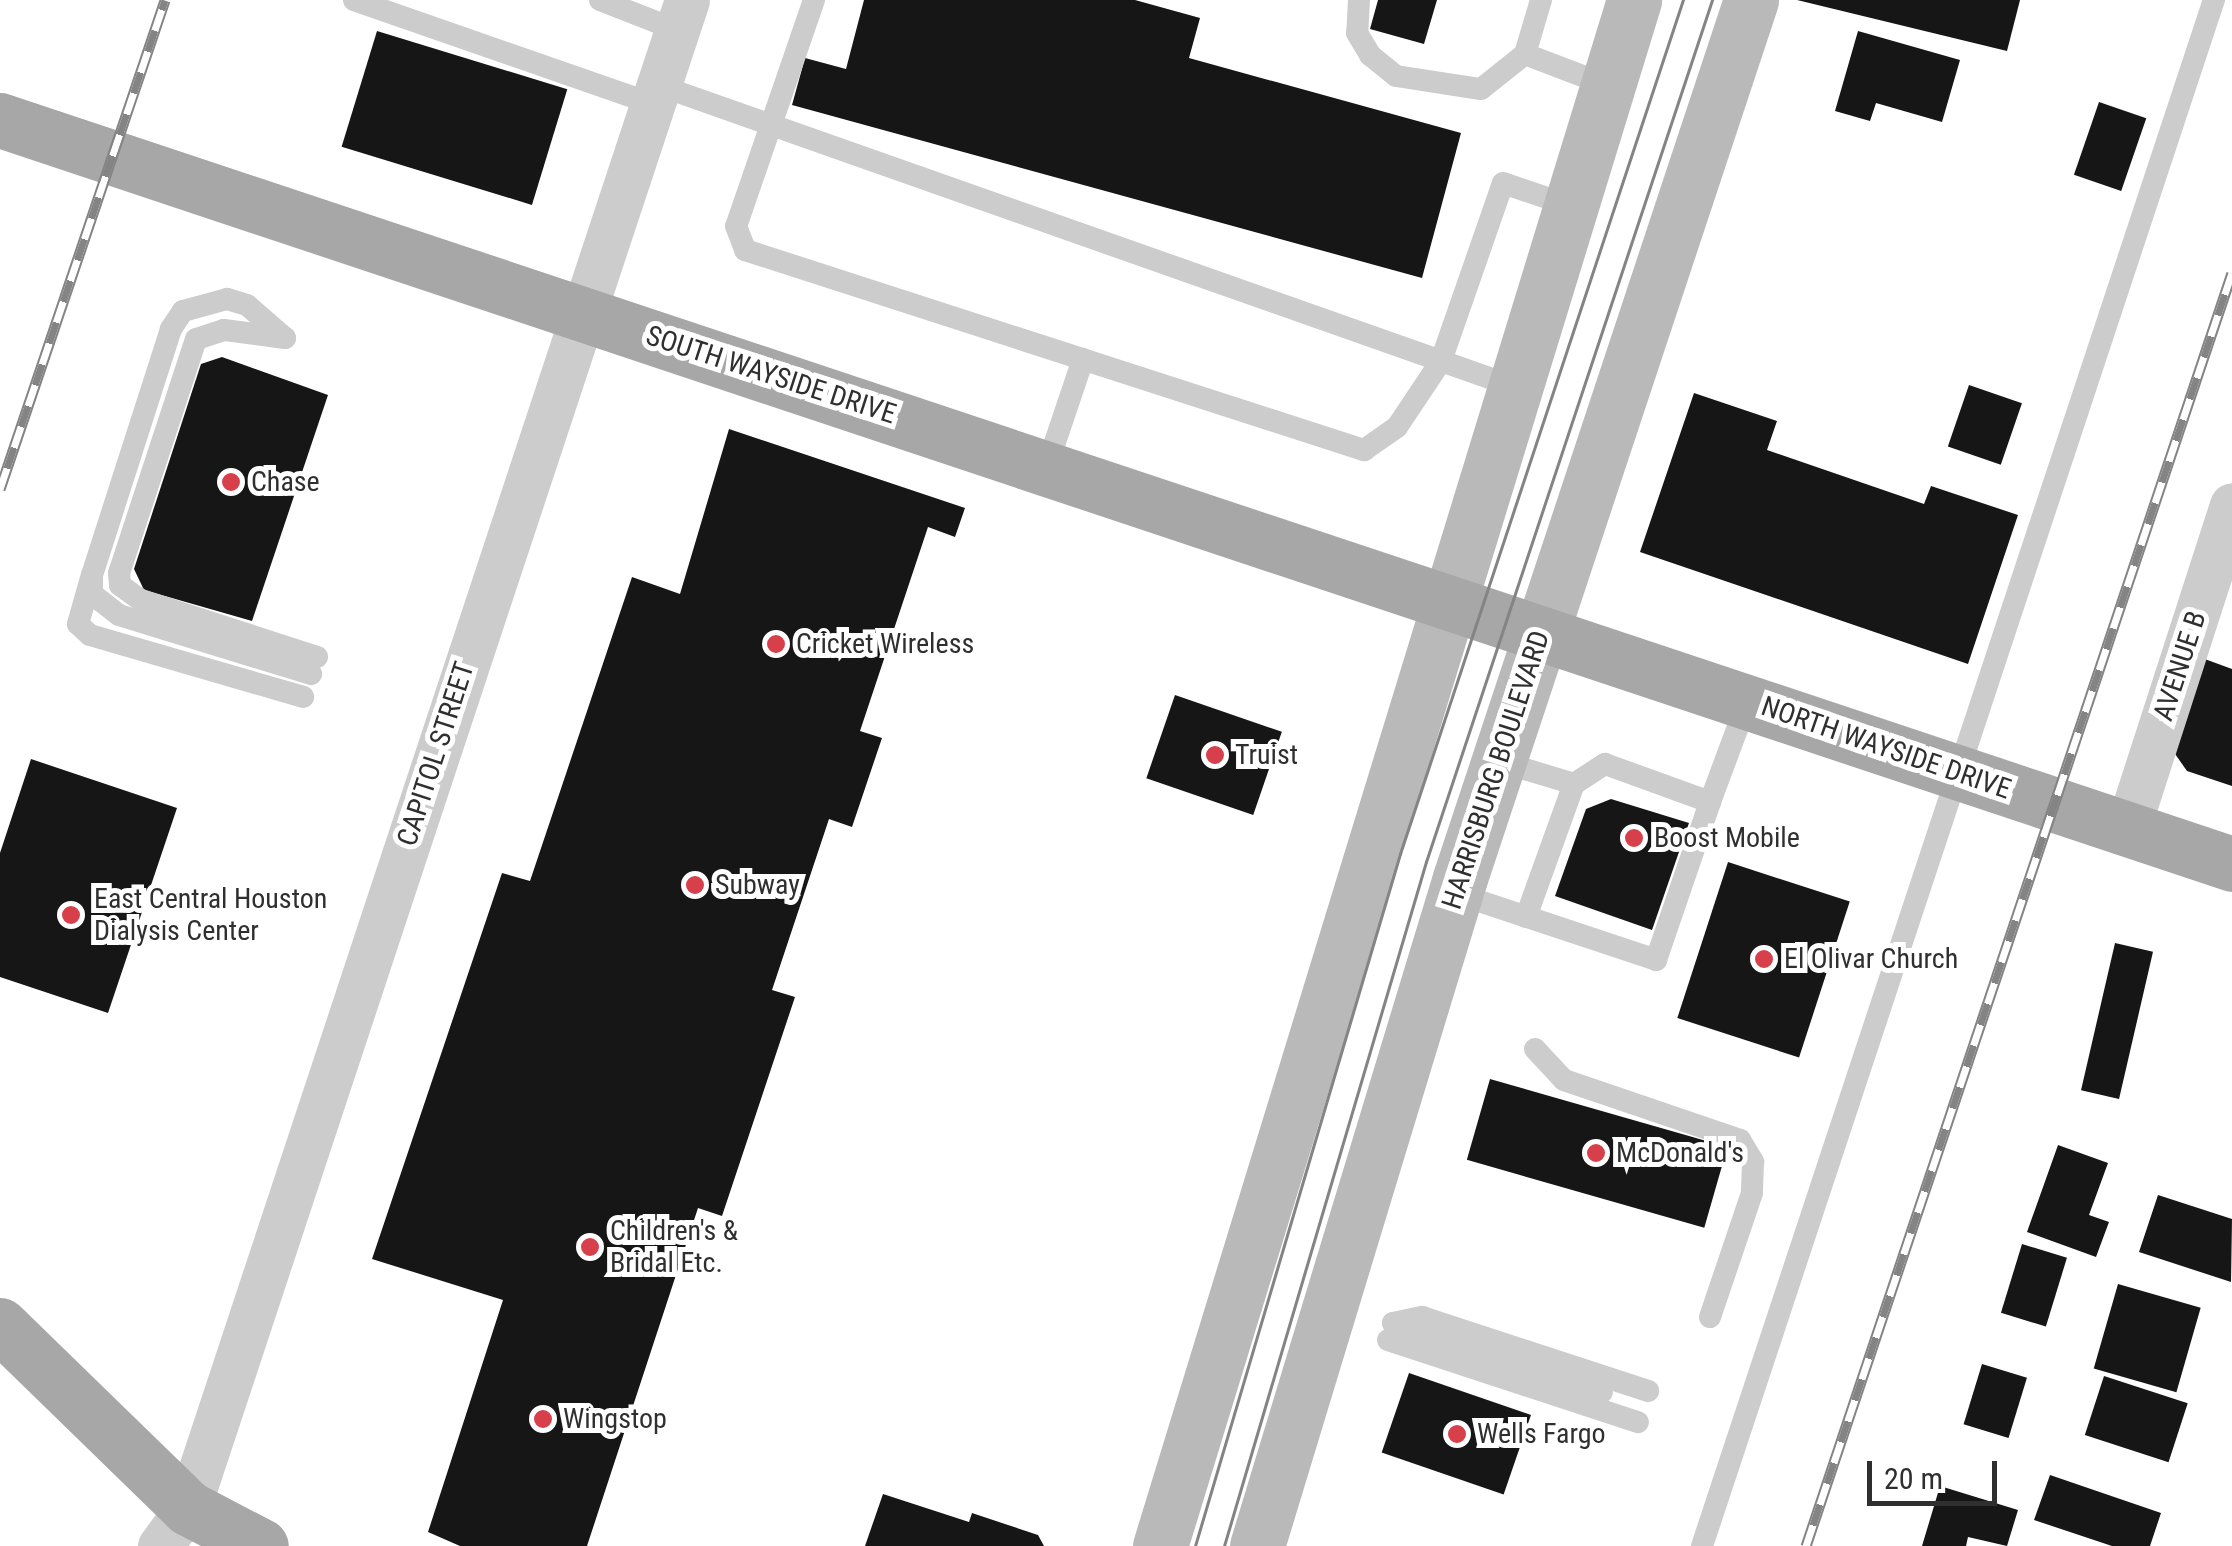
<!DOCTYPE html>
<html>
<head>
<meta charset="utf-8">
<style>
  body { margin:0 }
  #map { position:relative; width:2232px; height:1546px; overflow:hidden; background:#fff; font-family:"Roboto Condensed",sans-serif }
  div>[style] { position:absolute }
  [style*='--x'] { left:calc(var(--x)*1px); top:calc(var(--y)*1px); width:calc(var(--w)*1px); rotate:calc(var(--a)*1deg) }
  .building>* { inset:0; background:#161616; transform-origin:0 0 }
  .lane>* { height:22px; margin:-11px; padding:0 11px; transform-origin:11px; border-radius:11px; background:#ccc }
  .street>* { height:45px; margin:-22.5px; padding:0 22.5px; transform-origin:22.5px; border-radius:22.5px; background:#ccc }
  .secondary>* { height:55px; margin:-27.5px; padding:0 27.5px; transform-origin:27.5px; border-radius:27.5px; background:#b9b9b9 }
  .primary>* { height:55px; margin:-27.5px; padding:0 27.5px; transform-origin:27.5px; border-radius:27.5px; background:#a7a7a7 }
  .tram>* { height:2.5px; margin:-1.25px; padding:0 1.25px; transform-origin:1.25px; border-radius:1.25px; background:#848484 }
  .rail>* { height:11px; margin-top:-5.5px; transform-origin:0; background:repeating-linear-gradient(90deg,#fff 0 22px,#848484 0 44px); box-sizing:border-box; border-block:2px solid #848484 }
  .dots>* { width:28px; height:28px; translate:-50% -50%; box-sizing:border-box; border:5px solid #fff; border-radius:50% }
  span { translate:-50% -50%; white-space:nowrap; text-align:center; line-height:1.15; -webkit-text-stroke:10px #fff; paint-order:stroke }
  .street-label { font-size:28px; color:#2f2f2f }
  .poi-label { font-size:28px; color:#2f2f2f }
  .left { translate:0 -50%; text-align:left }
  .scale { position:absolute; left:1867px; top:1461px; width:130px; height:45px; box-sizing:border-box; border:5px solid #2f2f2f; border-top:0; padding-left:12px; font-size:30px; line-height:35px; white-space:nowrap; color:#2f2f2f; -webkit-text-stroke:8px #fff; paint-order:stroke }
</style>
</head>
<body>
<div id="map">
  <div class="building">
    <div style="clip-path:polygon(864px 0,1135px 0,1200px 18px,1189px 58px,1461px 133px,1422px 278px,792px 105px,805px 58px,846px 69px)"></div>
    <div style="clip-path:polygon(1378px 0,1437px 0,1424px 44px,1370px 29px)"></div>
    <div style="clip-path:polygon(1797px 0,2020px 0,2007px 51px)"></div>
    <div style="left:377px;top:31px;width:199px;height:121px;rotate:17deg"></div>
    <div style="clip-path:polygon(1858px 31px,1960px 60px,1942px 122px,1876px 103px,1870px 121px,1835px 111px)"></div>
    <div style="left:2099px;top:102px;width:50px;height:77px;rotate:19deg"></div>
    <div style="clip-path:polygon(222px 357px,328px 395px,252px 621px,144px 590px,134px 569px,201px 364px)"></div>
    <div style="left:1969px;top:385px;width:56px;height:65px;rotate:19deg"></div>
    <div style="clip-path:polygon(1694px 393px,1777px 421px,1767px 450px,1924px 504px,1931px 486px,2018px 515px,1968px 664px,1640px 552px)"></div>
    <div style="clip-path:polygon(729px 429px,965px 508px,955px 537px,928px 527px,860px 731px,882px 738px,852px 827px,829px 819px,772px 990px,795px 997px,722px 1216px,698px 1208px,587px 1546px,460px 1546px,428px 1532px,503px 1300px,372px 1259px,502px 873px,530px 881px,632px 577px,680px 594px)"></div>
    <div style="clip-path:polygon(2202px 658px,2232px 669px,2232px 786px,2187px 771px,2173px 751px)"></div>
    <div style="left:1175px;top:695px;width:113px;height:88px;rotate:19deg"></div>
    <div style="clip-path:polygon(31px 759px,177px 808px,108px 1013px,0 977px,0 853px)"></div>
    <div style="clip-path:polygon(1611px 799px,1689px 823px,1652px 930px,1555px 896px,1586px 809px)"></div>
    <div style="left:1728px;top:862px;width:128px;height:164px;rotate:18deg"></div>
    <div style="left:2115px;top:943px;width:39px;height:151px;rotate:13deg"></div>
    <div style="left:1490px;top:1079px;width:247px;height:84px;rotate:16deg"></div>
    <div style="clip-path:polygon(2058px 1145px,2108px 1163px,2089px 1215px,2109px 1222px,2096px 1257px,2027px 1232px)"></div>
    <div style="clip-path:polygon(2158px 1195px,2232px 1219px,2231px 1282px,2139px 1252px)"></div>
    <div style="left:2022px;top:1244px;width:47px;height:72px;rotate:17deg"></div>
    <div style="left:2118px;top:1284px;width:86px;height:88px;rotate:16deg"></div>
    <div style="left:1982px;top:1364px;width:47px;height:63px;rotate:17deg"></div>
    <div style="left:1409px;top:1373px;width:129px;height:84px;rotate:19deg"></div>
    <div style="left:2104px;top:1376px;width:88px;height:62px;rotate:18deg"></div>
    <div style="clip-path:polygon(2050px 1475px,2161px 1513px,2150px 1546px,2112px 1546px,2034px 1520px)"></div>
    <div style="clip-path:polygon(1940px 1486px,2018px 1510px,2007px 1546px,1968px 1537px,1966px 1546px,1922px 1546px)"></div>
    <div style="clip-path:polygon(883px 1494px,969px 1522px,972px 1513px,1038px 1535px,1044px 1546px,865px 1546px)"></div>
  </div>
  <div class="lane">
    <div style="--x:354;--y:0;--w:316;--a:19.2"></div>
    <div style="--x:600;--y:0;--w:83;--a:21.3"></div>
    <div style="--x:814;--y:0;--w:239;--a:109"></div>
    <div style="--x:736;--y:226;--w:26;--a:69"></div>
    <div style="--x:745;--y:250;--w:651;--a:17.91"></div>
    <div style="--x:1364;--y:450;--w:40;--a:-34.9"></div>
    <div style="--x:1397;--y:427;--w:79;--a:-56.3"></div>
    <div style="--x:1441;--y:361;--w:188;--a:-70.8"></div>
    <div style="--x:1503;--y:183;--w:72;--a:18.7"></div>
    <div style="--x:1359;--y:0;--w:33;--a:93"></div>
    <div style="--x:1357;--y:33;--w:26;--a:59"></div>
    <div style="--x:1370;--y:55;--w:33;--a:39"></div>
    <div style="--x:1396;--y:76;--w:86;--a:8.7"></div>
    <div style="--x:1481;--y:89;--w:56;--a:-38.5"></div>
    <div style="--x:1541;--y:0;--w:56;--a:106.5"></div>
    <div style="--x:1525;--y:54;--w:90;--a:20.9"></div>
    <div style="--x:658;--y:85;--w:912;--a:19.41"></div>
    <div style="--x:285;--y:338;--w:50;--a:-139"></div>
    <div style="--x:247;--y:305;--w:21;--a:-163"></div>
    <div style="--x:227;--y:299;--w:46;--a:164.7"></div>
    <div style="--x:183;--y:311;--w:22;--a:124"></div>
    <div style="--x:171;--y:329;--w:258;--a:107.8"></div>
    <div style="--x:92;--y:575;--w:19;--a:90"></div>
    <div style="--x:92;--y:594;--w:34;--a:38"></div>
    <div style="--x:119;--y:615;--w:201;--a:17.1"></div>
    <div style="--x:285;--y:338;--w:62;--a:-172.5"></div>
    <div style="--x:224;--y:330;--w:29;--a:162"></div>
    <div style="--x:196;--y:339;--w:246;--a:108.2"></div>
    <div style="--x:119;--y:573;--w:12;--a:85"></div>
    <div style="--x:120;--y:585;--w:26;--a:36"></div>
    <div style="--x:141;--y:600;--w:185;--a:17.9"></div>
    <div style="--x:1047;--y:466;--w:113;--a:-71.4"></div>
    <div style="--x:91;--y:578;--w:48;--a:105.8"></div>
    <div style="--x:78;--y:624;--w:16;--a:43"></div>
    <div style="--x:90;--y:635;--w:222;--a:16.2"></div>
    <div style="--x:1498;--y:761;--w:79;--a:16.8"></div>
    <div style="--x:1574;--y:784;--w:37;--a:-33"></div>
    <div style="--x:1605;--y:764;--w:112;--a:19.9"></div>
    <div style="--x:1710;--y:802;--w:109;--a:-69.6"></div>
    <div style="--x:1455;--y:893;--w:212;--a:18.4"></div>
    <div style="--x:1656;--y:960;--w:167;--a:-71.1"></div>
    <div style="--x:1526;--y:917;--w:141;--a:-70.2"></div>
    <div style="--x:1535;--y:1049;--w:42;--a:46.9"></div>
    <div style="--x:1564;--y:1080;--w:186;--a:18.8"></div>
    <div style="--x:1740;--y:1140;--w:26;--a:59"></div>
    <div style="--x:1753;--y:1162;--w:31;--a:92"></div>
    <div style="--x:1752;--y:1193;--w:131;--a:108.7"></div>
    <div style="--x:1393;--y:1323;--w:30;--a:-12"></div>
    <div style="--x:1422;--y:1317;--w:238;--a:18.1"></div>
    <div style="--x:1393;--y:1323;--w:220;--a:18.3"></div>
    <div style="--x:1388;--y:1340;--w:263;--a:18.2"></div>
    <div style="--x:1702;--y:1546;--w:1629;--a:-71.68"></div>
  </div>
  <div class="street">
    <div style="--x:2128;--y:827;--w:338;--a:-72.1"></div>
    <div style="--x:160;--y:1546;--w:47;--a:-53.6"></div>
    <div style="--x:188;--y:1508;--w:1588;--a:-71.69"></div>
  </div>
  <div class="secondary">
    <div style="--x:1160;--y:1546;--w:1617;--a:-72.95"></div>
    <div style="--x:1257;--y:1546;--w:698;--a:-73.1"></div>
    <div style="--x:1460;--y:878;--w:925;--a:-71.66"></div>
  </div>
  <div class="primary">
    <div style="--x:0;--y:120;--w:2353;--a:18.43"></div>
    <div style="--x:0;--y:1325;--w:262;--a:44.2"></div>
    <div style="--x:188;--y:1508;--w:82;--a:27.5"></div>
  </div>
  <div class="tram">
    <div style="--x:1195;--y:1546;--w:722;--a:-73.5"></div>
    <div style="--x:1400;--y:854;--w:900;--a:-71.67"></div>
    <div style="--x:1224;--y:1546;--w:713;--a:-73.55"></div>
    <div style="--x:1426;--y:862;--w:908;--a:-71.64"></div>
  </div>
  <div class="rail">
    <div style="--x:0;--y:489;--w:516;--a:-71.35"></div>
    <div style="--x:1806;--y:1546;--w:1342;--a:-71.5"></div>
  </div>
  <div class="dots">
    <div style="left:231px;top:482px;background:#d7404b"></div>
    <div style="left:776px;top:644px;background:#d7404b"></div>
    <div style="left:1215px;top:755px;background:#d7404b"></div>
    <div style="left:1634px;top:838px;background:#d7404b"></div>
    <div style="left:695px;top:885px;background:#d7404b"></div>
    <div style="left:71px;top:915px;background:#d7404b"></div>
    <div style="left:1764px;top:959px;background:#d7404b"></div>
    <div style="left:1596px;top:1153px;background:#d7404b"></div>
    <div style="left:590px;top:1247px;background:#d7404b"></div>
    <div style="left:543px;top:1419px;background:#d7404b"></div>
    <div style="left:1457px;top:1434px;background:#d7404b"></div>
  </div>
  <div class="street-label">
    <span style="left:771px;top:375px;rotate:18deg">SOUTH WAYSIDE DRIVE</span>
    <span style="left:2180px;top:666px;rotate:-72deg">AVENUE B</span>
    <span style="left:1886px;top:748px;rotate:19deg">NORTH WAYSIDE DRIVE</span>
    <span style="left:436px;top:754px;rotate:-72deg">CAPITOL STREET</span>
    <span style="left:1496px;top:770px;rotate:-72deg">HARRISBURG BOULEVARD</span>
  </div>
  <div class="poi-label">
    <span class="left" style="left:251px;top:482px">Chase</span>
    <span class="left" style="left:796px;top:644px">Cricket Wireless</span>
    <span class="left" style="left:1235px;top:755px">Truist</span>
    <span class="left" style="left:1654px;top:838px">Boost Mobile</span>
    <span class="left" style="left:715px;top:885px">Subway</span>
    <span class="left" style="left:94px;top:915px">East Central Houston<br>Dialysis Center</span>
    <span class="left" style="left:1784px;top:959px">El Olivar Church</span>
    <span class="left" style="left:1616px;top:1153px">McDonald's</span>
    <span class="left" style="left:610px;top:1247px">Children's &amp;<br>Bridal Etc.</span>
    <span class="left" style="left:563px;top:1419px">Wingstop</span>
    <span class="left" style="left:1477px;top:1434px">Wells Fargo</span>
  </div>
  <div class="scale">20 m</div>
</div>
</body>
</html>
